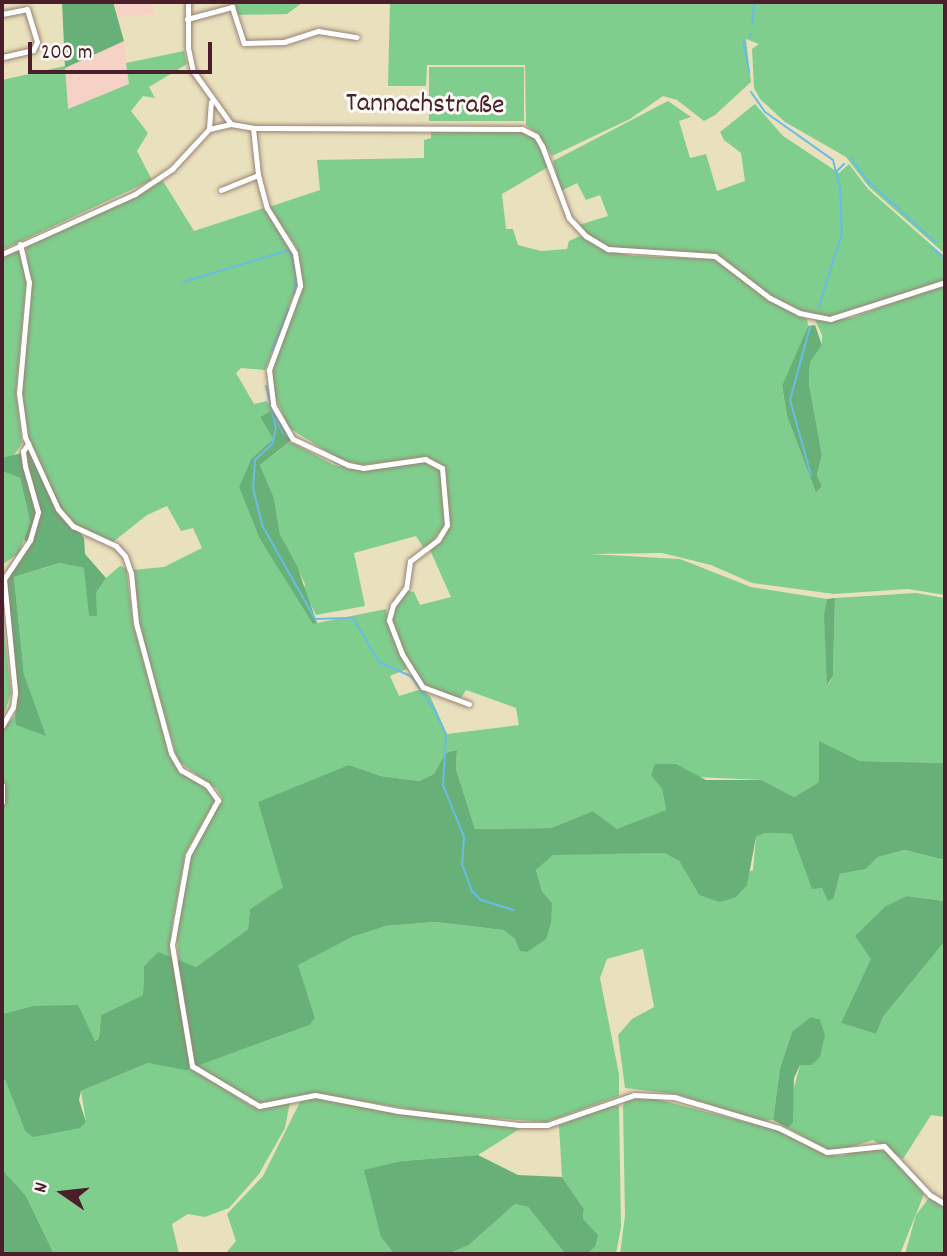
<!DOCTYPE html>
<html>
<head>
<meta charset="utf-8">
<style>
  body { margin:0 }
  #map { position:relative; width:947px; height:1256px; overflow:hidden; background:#e9e0bd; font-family:Dekko,sans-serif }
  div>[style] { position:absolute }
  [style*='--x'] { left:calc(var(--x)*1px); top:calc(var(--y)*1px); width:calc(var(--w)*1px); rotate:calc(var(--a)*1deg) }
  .built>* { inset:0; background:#f6d1c5 }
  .green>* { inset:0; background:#7fce8e; transform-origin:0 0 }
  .forest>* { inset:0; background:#67b179 }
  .stream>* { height:2px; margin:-1px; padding:0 1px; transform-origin:1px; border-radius:1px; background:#69bde5 }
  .roads { filter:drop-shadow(0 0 2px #9a8074) drop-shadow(0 0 2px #9a8074) }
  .street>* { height:5px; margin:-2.5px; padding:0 2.5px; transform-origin:2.5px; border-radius:2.5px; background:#fff }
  span { translate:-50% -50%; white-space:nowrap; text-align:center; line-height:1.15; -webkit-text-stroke:6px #fdfcf7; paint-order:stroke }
  .street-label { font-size:28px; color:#4a1f2b }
  .frame { position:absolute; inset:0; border:4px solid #4a1f2b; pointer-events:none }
  .north { position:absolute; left:28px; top:1158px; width:70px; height:70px; -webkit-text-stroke:5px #fdfcf7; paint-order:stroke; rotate:284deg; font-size:19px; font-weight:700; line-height:28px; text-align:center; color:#4a1f2b }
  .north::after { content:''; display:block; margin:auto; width:24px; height:32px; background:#4a1f2b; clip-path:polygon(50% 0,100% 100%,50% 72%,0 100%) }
  .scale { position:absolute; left:28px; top:42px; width:184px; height:32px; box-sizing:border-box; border:4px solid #4a1f2b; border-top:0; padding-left:9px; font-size:21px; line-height:24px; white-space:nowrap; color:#4a1f2b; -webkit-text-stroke:5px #fdfcf7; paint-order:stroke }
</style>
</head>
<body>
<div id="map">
  <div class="built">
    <div style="clip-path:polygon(113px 2px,152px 2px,155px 14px,118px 17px)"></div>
    <div style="clip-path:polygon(124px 41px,129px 84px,67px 109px,65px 68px)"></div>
  </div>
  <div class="green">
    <div style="clip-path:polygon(234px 2px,303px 2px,287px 14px,237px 15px)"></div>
    <div style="clip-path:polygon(390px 2px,945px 2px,945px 254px,869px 187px,846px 157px,785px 122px,760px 99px,754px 88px,752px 49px,759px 44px,746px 39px,751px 82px,715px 115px,704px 121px,677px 100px,663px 96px,630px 119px,552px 156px,538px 134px,526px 125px,525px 65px,427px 65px,426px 86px,388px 86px)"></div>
    <div style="clip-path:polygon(184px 51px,187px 64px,149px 87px,155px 98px,143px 96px,131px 111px,148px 133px,137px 151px,152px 180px,2px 250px,2px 80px,65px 66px,68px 109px,129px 84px,126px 63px)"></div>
    <div style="left:429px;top:67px;width:95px;height:54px"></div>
    <div style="clip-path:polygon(668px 101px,691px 117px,679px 121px,690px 158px,706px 154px,717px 191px,745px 181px,741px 153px,724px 140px,720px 132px,755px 104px,783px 136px,839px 173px,849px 164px,868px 189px,945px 257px,945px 280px,829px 317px,800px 310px,771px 296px,716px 255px,608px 247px,588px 234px,579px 225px,608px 216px,600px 195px,586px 200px,577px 183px,561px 191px,553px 161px)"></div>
    <div style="clip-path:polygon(431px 131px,524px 132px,535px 138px,548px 167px,502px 194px,506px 229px,513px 229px,518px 245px,541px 251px,567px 249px,569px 241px,580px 236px,606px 251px,633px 256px,714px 259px,769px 300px,807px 319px,808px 326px,782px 387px,787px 416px,816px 493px,822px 486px,817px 477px,822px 455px,809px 384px,810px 361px,822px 345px,822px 335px,815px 320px,851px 318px,945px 284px,945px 595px,908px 589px,834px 594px,752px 583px,711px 565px,662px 553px,589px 554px,680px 559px,751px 587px,827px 599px,828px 685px,833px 676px,835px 598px,916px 593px,945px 598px,945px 763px,860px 761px,819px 742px,819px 782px,794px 797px,762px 780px,652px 775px,662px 789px,666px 810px,630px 825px,617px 829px,593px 811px,551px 828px,475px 829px,456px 769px,457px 750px,445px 753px,434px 774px,419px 781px,381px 776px,349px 765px,283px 887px,250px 909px,248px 929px,196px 967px,179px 961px,176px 927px,191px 856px,222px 798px,217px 789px,178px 761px,141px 635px,133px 570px,164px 567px,202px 548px,193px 528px,181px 531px,167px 506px,147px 515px,113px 542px,75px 525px,63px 509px,28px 437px,21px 393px,31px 299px,26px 247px,163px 181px,194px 231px,264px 208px,293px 254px,297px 285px,265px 370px,241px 368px,236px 373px,254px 404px,267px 401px,272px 410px,260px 417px,273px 439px,251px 459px,239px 487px,317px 623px,386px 609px,389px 627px,407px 669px,390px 676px,399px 696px,422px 689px,430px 696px,447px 734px,519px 725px,516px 708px,466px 690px,461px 698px,429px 691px,404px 653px,392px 620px,395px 606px,407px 591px,414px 592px,420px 605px,451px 597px,430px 550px,449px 526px,444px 466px,425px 457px,362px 465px,341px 460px,289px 428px,271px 387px,276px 354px,303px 286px,297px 248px,269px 207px,320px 190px,317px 160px,424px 158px,424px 140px,431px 138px)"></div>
    <div style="clip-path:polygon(14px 250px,20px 252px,26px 283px,16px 392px,22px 443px,13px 457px,4px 458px,2px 257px)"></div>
    <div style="clip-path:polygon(290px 442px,334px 465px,363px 470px,425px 461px,441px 469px,445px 525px,428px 546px,423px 547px,416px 536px,354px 553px,365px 606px,316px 615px,304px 592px,305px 584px,280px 534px,274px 498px,260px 465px)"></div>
    <div style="clip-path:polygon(2px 471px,20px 478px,30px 522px,19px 553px,2px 565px)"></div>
    <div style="clip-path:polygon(61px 563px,84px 568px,96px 616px,96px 593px,106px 578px,120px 566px,126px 568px,133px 624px,169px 754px,179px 772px,206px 788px,215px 800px,185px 854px,172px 926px,171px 958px,158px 953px,144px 966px,143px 995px,101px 1015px,99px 1038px,94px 1041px,33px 1006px,2px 1014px,2px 730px,15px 716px,17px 725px,45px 735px,24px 674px,14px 577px)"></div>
    <div style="clip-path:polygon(2px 611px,11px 693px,2px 721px)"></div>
    <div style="clip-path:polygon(765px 833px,793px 834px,812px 888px,822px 888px,834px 898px,840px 874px,866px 869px,878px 857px,905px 850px,945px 860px,945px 901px,907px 896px,841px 1023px,876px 1034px,883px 1017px,945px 941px,945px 1117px,931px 1115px,903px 1159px,873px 1140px,842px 1150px,827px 1149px,788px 1128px,793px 1123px,791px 1099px,800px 1065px,792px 1032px,780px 1068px,773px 1120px,761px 1121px,676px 1094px,625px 1088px,618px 1035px,632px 1019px,654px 1007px,643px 949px,607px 959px,600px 978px,619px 1074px,619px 1096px,546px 1122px,439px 1114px,315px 1093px,259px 1103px,196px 1066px,310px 1025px,315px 1018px,297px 965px,352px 937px,386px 926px,435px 922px,503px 930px,515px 939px,552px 903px,542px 891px,536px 870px,553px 854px,664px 853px,679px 861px,699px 895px,753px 870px,756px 837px)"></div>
    <div style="clip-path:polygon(148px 1063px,191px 1068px,251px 1106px,290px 1102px,285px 1128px,259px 1174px,229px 1208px,205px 1217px,188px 1214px,172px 1224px,179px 1254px,54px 1254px,26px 1196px,2px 1169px,2px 1083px,5px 1078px,25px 1131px,86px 1122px,81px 1091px)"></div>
    <div style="clip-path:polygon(316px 1097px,397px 1114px,521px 1128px,478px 1155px,402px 1161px,381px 1237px,394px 1254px,225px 1254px,236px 1241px,227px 1214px,263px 1176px,301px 1100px)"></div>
    <div style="clip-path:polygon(649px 1097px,777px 1130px,826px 1155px,842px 1156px,865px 1147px,890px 1153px,924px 1194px,900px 1254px,620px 1254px,625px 1216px,623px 1106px,626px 1100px)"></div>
    <div style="clip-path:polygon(611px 1106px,619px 1106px,621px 1227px,616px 1254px,587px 1254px,595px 1247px,583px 1219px,584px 1209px,562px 1177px,559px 1125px)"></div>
    <div style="clip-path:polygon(929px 1198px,945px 1206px,945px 1254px,905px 1254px,916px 1215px)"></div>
    <div style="clip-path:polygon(515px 1204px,528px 1207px,564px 1251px,583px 1254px,448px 1254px,469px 1245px)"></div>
  </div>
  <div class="forest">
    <div style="clip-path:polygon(62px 2px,113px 2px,124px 41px,65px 68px)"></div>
    <div style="clip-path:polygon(815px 325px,822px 345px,810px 362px,809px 384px,822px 455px,817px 476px,822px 486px,816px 493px,787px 416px,782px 386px,808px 326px)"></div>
    <div style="clip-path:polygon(272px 410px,292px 440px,260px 465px,274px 498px,280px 534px,297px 566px,317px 623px,313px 624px,260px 539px,239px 487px,251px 459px,273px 439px,260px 417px)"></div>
    <div style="clip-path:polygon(34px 450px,63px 509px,84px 538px,85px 554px,106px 578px,96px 593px,97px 616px,89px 616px,84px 568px,60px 563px,14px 577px,24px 674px,46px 736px,16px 725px,15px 716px,18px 692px,7px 579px,11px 567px,30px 547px,24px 539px,30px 522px,20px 478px,2px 471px,2px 458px)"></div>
    <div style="clip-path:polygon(835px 598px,833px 676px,827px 685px,824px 615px,827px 599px)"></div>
    <div style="clip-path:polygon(819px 741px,860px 761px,945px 763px,945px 860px,905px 850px,878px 857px,866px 869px,840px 874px,834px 898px,828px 901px,822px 888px,812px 889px,792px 834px,765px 833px,756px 837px,747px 885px,736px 897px,720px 902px,699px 895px,679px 861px,664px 853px,553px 855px,536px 870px,542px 891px,552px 903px,551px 923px,546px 939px,527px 952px,520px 951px,515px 939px,503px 930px,435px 922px,386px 926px,352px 937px,298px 965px,315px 1018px,310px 1025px,186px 1070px,148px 1063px,81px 1091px,79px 1100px,86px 1122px,80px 1128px,33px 1137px,25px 1131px,5px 1079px,2px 1083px,2px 1014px,33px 1006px,78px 1005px,95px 1041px,99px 1038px,101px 1015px,143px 995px,144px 966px,158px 952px,196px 967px,248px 929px,250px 909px,283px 887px,258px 802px,349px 765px,381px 776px,419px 781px,434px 774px,445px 753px,457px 750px,456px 769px,475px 829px,551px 828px,593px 811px,617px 829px,666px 810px,662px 789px,651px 775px,655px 764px,676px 764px,706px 780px,762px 780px,794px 797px,819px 782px)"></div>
    <div style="clip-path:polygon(907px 896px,945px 901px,945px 941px,883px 1017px,876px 1034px,841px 1023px,871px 959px,855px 936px,886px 906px)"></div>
    <div style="clip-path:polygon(811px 1017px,820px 1020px,825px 1035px,820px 1057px,811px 1065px,800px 1065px,794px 1078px,793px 1123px,788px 1128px,773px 1120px,780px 1068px,792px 1032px)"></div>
    <div style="clip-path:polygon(478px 1155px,518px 1175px,562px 1177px,584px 1209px,583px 1219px,598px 1235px,595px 1247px,587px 1254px,564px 1252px,528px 1207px,515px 1204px,469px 1245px,448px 1254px,394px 1254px,381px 1237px,364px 1170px,402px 1161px)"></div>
    <div style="clip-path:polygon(2px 1169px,26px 1196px,54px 1254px,2px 1254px)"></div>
  </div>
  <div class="stream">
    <div style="--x:752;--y:23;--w:21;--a:-82"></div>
    <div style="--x:750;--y:37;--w:3;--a:-72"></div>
    <div style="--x:743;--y:40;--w:33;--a:79"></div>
    <div style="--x:751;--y:92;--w:24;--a:55"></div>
    <div style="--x:765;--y:112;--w:83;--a:35.2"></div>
    <div style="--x:833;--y:160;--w:29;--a:76"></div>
    <div style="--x:840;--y:188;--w:45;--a:87.5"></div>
    <div style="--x:842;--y:233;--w:77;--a:107.3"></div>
    <div style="--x:851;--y:158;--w:29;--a:54"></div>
    <div style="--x:868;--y:181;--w:91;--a:42.3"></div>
    <div style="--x:837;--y:171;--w:10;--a:-45"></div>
    <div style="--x:931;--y:247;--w:18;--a:38"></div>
    <div style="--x:183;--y:282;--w:112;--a:-16.7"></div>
    <div style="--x:290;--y:250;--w:21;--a:76"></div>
    <div style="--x:294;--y:294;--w:19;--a:-84"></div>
    <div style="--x:810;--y:327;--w:76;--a:105.3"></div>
    <div style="--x:790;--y:400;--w:78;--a:74.4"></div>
    <div style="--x:271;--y:352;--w:47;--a:-67.3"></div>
    <div style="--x:266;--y:386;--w:44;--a:76.9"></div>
    <div style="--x:276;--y:429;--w:16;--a:105"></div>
    <div style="--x:272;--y:444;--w:23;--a:137"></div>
    <div style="--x:255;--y:460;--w:28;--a:94"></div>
    <div style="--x:253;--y:488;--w:38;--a:76"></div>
    <div style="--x:262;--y:525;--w:108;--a:60.6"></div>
    <div style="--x:315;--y:619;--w:38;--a:-2"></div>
    <div style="--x:353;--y:618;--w:51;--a:59.4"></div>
    <div style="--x:379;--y:662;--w:35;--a:24"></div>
    <div style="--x:411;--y:676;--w:40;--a:55.1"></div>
    <div style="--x:434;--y:709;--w:29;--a:65"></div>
    <div style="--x:446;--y:735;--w:50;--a:93.4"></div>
    <div style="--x:443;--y:785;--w:56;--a:68"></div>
    <div style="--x:464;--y:837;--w:27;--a:94"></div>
    <div style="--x:462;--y:864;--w:29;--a:70"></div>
    <div style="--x:472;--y:891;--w:13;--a:45"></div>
    <div style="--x:481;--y:900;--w:34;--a:17"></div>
    <div style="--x:276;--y:419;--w:16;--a:63"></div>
    <div style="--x:283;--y:433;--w:21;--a:35"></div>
    <div style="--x:330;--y:459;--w:9;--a:32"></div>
  </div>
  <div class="roads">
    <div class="street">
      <div style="--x:188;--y:2;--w:46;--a:90"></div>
      <div style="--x:188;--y:48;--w:24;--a:78"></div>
      <div style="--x:193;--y:71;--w:65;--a:54.4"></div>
      <div style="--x:2;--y:14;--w:25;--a:-11"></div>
      <div style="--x:27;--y:9;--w:34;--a:73"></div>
      <div style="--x:37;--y:42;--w:9;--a:117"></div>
      <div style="--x:33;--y:50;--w:32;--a:167"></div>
      <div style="--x:187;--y:19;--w:47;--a:-14.9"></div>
      <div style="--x:232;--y:7;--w:38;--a:72"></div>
      <div style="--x:244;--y:43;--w:40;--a:-1.4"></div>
      <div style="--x:284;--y:42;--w:36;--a:-18"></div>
      <div style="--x:318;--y:31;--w:39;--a:9"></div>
      <div style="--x:253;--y:128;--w:47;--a:83.9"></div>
      <div style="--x:258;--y:175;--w:34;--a:75"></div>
      <div style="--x:267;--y:208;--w:53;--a:58.1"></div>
      <div style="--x:295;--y:253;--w:33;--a:81"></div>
      <div style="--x:300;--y:286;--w:90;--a:110.3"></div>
      <div style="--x:269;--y:370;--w:35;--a:83"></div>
      <div style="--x:273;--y:405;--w:39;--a:60"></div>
      <div style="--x:293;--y:439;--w:61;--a:25.3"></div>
      <div style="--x:348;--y:465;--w:15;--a:11"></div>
      <div style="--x:363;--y:468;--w:63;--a:-8.3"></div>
      <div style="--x:425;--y:459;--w:19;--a:28"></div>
      <div style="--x:442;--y:468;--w:57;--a:85"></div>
      <div style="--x:447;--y:525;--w:17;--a:121"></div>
      <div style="--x:438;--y:540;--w:35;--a:143"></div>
      <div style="--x:410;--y:561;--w:27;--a:98"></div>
      <div style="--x:406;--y:588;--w:21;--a:127"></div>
      <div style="--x:393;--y:605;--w:16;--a:105"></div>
      <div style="--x:389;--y:620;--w:36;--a:69"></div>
      <div style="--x:402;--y:654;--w:39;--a:58"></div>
      <div style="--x:423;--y:687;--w:49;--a:20.3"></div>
      <div style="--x:209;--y:129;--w:23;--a:-13"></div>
      <div style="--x:231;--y:124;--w:22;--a:10"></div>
      <div style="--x:253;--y:128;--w:269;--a:0.2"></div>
      <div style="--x:522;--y:129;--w:16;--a:27"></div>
      <div style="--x:536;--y:136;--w:12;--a:59"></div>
      <div style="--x:542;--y:146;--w:77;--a:69.4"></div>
      <div style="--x:569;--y:218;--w:25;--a:47"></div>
      <div style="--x:586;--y:236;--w:26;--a:31"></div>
      <div style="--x:608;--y:249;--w:107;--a:3.7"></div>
      <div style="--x:715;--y:256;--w:69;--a:37.4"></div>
      <div style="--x:770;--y:298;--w:33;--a:27"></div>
      <div style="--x:799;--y:313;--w:32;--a:11"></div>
      <div style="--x:830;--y:319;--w:121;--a:-17.8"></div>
      <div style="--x:209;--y:129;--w:27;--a:-86"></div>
      <div style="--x:221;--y:190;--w:40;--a:-22"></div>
      <div style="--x:20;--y:244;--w:39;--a:77"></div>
      <div style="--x:29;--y:282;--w:111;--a:95.1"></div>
      <div style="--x:19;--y:393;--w:44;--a:82.2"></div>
      <div style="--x:25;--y:437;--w:79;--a:65.4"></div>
      <div style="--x:58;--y:509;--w:23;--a:49"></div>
      <div style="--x:73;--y:526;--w:47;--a:24.9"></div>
      <div style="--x:116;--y:546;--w:13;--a:48"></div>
      <div style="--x:125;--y:556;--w:18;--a:71"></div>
      <div style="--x:131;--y:573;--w:50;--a:84.3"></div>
      <div style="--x:136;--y:623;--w:135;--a:74.9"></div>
      <div style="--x:171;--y:753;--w:20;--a:60"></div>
      <div style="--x:181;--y:770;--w:30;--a:30"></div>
      <div style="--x:207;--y:785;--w:19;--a:54"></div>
      <div style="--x:218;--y:800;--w:63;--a:118.6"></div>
      <div style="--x:188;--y:855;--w:91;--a:100.1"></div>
      <div style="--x:172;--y:945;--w:123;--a:80.6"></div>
      <div style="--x:192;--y:1066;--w:78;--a:30.8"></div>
      <div style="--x:259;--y:1106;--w:57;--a:-11.1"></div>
      <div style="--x:315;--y:1095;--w:85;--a:10.9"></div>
      <div style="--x:398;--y:1111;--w:122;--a:6.6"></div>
      <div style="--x:519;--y:1125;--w:28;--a:0"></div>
      <div style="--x:547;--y:1125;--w:92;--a:-19"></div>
      <div style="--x:634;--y:1095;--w:40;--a:2.9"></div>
      <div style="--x:674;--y:1097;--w:109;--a:16.4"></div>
      <div style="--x:779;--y:1128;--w:54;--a:26.6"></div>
      <div style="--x:827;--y:1152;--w:57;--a:-6"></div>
      <div style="--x:884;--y:1146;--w:67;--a:46.8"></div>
      <div style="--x:930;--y:1195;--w:17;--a:31"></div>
      <div style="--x:2;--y:254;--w:146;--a:-24.3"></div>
      <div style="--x:135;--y:194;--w:45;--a:-34"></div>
      <div style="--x:172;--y:169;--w:54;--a:-47.2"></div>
      <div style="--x:2;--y:726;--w:22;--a:-60"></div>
      <div style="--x:13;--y:707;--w:15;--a:-82"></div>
      <div style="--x:15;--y:692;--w:114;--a:-95.6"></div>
      <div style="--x:4;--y:579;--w:47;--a:-56.3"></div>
      <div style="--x:30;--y:540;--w:29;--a:-74"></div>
      <div style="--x:38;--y:512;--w:48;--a:-105.8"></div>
      <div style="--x:25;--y:466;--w:15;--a:-98"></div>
      <div style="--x:23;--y:451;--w:9;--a:-54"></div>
      <div style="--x:2;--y:785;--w:17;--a:90"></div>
    </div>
  </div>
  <div class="street-label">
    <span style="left:425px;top:106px;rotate:1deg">Tannachstraße</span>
  </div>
  <div class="frame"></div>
  <div class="north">N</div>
  <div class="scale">200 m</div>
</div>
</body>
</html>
